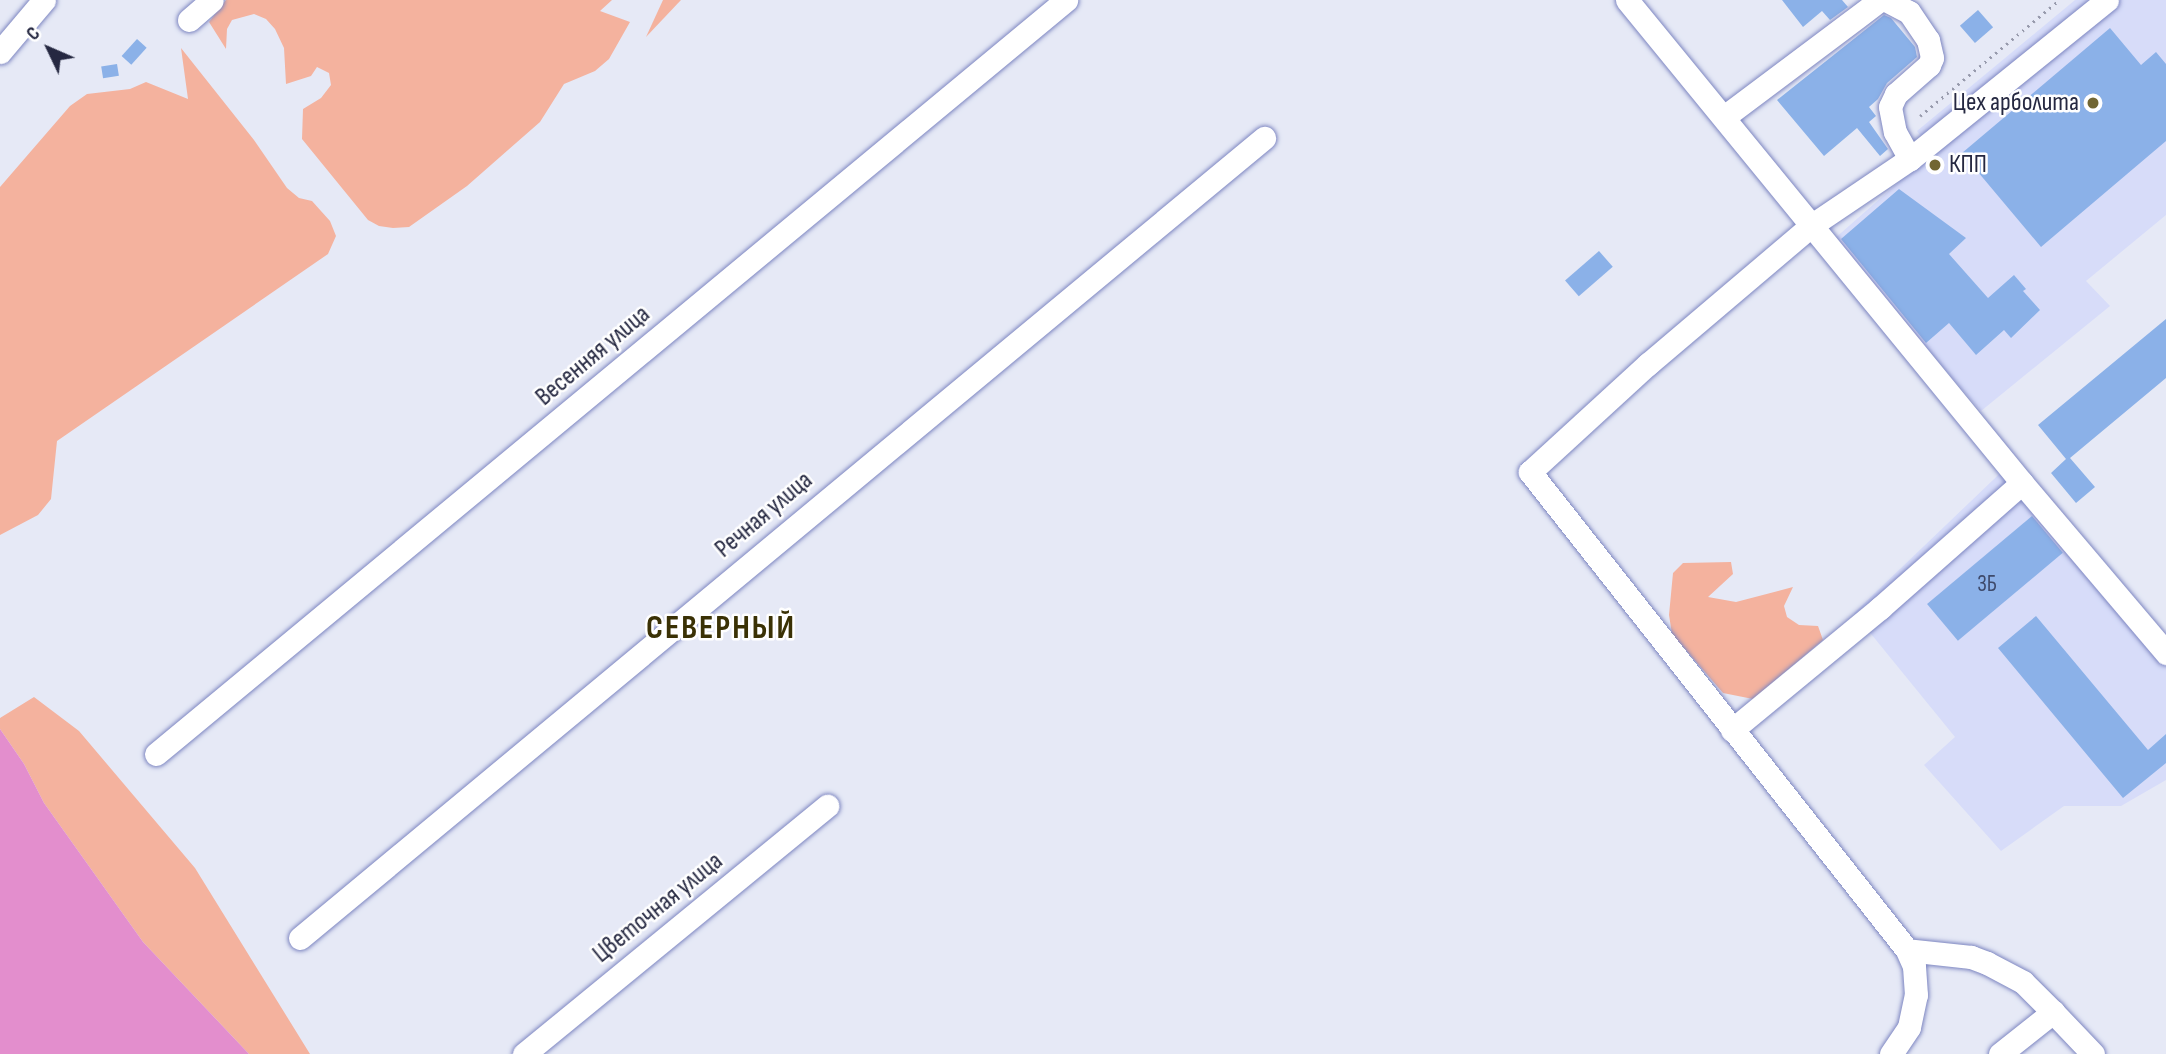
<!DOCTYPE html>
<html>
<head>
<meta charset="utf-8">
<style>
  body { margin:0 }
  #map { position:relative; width:2166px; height:1054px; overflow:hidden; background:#e6e9f6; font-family:"Sofia Sans Condensed",sans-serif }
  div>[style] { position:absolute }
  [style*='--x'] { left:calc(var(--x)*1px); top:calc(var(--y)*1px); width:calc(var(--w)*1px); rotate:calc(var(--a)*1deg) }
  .built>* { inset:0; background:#d7dcf9 }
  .green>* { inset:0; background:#f4b29e }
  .water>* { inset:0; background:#e38ecd }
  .building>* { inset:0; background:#8bb1e8; transform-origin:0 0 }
  .path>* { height:2.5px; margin-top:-1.25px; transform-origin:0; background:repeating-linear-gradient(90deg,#979aac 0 2px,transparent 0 7px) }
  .roads { filter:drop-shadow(0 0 2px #7d86c1) drop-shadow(0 0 2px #7d86c1) }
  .minor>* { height:23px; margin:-11.5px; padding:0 11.5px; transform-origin:11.5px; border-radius:11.5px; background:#fff }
  .dots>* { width:19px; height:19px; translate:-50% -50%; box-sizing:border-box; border:4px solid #fff; border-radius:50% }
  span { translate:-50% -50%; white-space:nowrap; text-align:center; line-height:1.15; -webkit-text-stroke:5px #fff; paint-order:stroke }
  .number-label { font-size:23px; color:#3e4a6b }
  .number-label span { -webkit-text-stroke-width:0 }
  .poi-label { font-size:26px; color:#252841 }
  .right { translate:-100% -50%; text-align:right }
  .left { translate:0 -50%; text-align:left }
  .street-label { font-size:26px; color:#252841 }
  .district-label { font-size:33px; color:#3a3105; font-weight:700; letter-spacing:2px }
  .north { position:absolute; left:14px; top:14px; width:70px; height:70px; -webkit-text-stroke:5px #fff; paint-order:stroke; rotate:314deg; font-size:19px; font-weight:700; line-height:28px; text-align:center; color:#252841 }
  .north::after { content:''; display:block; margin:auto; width:24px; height:32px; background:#252841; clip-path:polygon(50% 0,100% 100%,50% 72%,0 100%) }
</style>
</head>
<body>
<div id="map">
  <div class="built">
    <div style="clip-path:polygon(2075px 0,2166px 0,2166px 215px,2086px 281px,2110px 306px,1981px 411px,1833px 240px,1933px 152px,1917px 131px)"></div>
    <div style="clip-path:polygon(2016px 458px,2166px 640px,2166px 780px,2121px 806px,2064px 806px,2001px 851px,1924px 765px,1955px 737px,1854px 613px)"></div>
  </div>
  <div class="green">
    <div style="clip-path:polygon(226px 0,612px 0,600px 11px,630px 22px,609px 59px,595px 71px,564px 84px,540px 122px,467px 186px,409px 227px,393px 228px,379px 226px,368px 220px,302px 139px,303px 109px,321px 98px,331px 85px,329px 73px,317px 67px,311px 76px,286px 84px,284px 48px,275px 29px,266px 19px,254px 14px,232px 20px,227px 29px,226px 49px,209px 22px)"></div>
    <div style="clip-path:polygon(663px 0,681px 0,646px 37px)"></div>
    <div style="clip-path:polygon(181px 48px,254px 140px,287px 188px,299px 198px,312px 201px,330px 221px,336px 236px,328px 254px,57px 441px,51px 499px,38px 515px,0 535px,0 187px,70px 106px,87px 94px,130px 89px,146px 82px,188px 99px)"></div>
    <div style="clip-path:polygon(1731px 562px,1733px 574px,1708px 597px,1736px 602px,1793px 587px,1784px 606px,1787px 617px,1799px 625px,1818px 626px,1823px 640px,1753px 699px,1723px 693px,1672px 634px,1669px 615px,1673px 573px,1683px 563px)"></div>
    <div style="clip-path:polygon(34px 697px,79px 731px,195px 868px,310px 1054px,249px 1054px,143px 942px,44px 803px,24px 764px,0 729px,0 718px)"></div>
  </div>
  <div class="water">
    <div style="clip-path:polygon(0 729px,24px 764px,44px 803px,143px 942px,249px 1054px,0 1054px)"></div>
  </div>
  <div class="building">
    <div style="clip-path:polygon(1782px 0,1842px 0,1848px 7px,1830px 20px,1822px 11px,1803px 27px)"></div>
    <div style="left:1978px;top:10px;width:23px;height:24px;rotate:49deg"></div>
    <div style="clip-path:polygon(1884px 15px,1891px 18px,1915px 47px,1917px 57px,1887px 83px,1878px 99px,1869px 107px,1876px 116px,1869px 122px,1888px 149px,1880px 156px,1857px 128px,1824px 156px,1777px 100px)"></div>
    <div style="clip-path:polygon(2110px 28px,2141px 65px,2156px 52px,2166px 64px,2166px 141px,2041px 247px,1962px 153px)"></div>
    <div style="left:137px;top:39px;width:13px;height:23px;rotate:42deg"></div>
    <div style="left:117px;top:64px;width:12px;height:16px;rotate:81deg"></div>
    <div style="left:1935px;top:156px;width:11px;height:12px;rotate:45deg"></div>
    <div style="clip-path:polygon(1899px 189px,1966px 238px,1949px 254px,1988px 298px,2014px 275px,2026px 289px,2023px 291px,2040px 310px,2011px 338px,2004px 330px,1976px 355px,1949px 323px,1926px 343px,1841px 239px)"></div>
    <div style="left:1599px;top:251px;width:21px;height:45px;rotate:49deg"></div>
    <div style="clip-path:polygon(2166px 319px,2166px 378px,2070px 458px,2095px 487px,2076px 503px,2051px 473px,2066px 459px,2038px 425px)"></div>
    <div style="left:2032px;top:516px;width:48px;height:137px;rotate:50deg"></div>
    <div style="clip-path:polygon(2036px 616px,2148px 750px,2166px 734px,2166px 763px,2123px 798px,1998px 648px)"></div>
  </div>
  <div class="path">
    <div style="--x:1920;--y:116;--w:181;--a:-39.8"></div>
  </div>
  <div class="roads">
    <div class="minor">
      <div style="--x:1627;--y:0;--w:624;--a:50.72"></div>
      <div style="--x:2022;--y:483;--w:223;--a:49.7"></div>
      <div style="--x:1886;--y:0;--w:26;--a:28"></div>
      <div style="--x:1909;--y:12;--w:34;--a:56"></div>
      <div style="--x:1928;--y:40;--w:18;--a:77"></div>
      <div style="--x:1932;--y:58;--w:8;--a:113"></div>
      <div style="--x:1929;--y:65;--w:44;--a:138.7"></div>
      <div style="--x:1896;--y:94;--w:14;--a:115"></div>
      <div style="--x:1890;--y:107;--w:25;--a:79"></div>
      <div style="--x:1895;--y:132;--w:31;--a:61"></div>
      <div style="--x:189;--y:20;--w:30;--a:-41"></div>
      <div style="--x:0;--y:52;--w:68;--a:-49.8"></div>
      <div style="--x:1724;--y:117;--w:195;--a:-36.9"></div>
      <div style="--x:1732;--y:730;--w:192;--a:-39.5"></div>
      <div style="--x:1880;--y:608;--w:189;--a:-41.4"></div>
      <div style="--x:156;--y:754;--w:1182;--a:-39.64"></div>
      <div style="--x:300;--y:938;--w:1253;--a:-39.69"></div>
      <div style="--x:2053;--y:1012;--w:42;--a:-135"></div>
      <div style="--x:2023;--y:982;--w:41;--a:-152.2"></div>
      <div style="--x:1987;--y:963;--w:17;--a:-159"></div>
      <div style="--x:1971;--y:957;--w:64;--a:-173.8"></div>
      <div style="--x:1907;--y:950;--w:609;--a:-128.26"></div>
      <div style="--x:1530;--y:472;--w:160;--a:-42.5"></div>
      <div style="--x:1648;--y:364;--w:215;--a:-40.3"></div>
      <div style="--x:1812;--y:225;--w:118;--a:-34"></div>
      <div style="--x:1910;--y:159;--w:253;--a:-38.9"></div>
      <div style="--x:524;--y:1054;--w:392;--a:-39.3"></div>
      <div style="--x:1891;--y:1054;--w:32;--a:-56"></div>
      <div style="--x:1909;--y:1027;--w:33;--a:-78"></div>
      <div style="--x:1916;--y:995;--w:29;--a:-94"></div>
      <div style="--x:1914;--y:966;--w:17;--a:-114"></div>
      <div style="--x:2000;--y:1054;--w:68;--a:-38.4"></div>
      <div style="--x:2053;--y:1012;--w:58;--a:46.4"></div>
    </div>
  </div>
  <div class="dots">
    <div style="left:2093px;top:103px;background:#716633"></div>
    <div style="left:1935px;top:165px;background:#716633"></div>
  </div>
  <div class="number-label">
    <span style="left:1987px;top:584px">3Б</span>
  </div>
  <div class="poi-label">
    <span class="right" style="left:2079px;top:103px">Цех арболита</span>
    <span class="left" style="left:1949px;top:165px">КПП</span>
  </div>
  <div class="street-label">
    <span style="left:593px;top:356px;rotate:-40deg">Весенняя улица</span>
    <span style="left:764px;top:515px;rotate:-40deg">Речная улица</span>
    <span style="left:658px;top:908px;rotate:-39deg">Цветочная улица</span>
  </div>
  <div class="district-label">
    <span style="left:721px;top:629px">СЕВЕРНЫЙ</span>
  </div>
  <div class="north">С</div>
</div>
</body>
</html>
